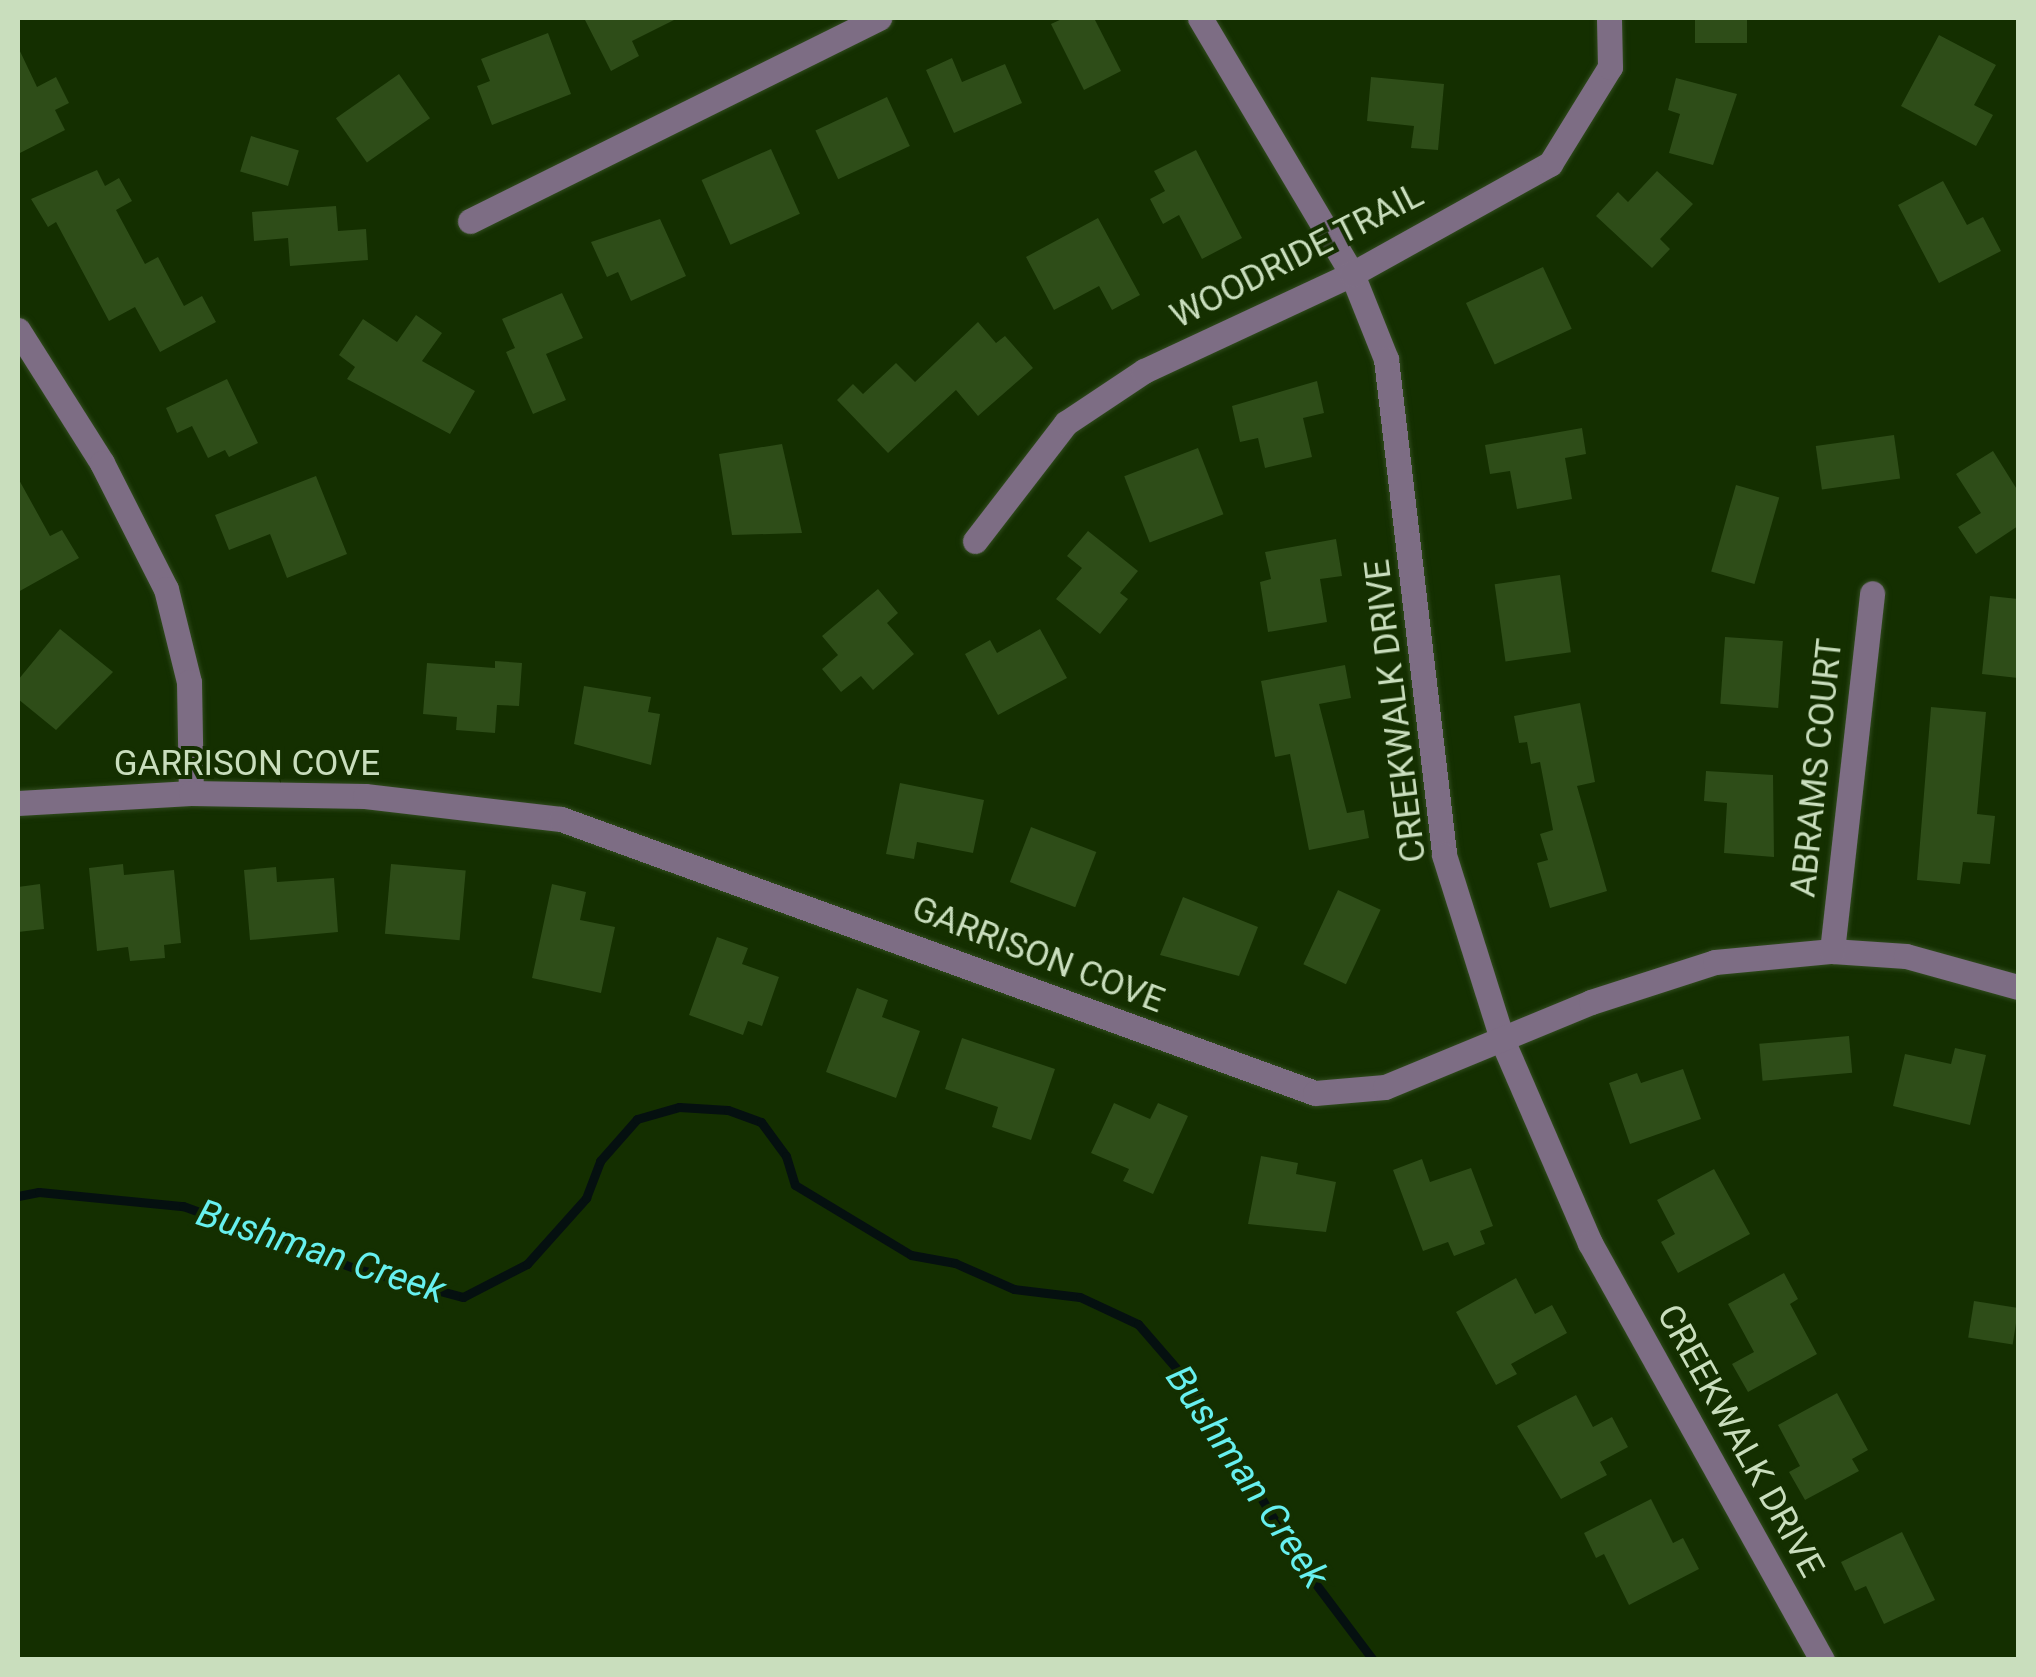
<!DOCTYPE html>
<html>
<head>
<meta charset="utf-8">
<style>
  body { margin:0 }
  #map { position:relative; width:2036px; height:1677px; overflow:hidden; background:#142f00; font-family:Roboto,sans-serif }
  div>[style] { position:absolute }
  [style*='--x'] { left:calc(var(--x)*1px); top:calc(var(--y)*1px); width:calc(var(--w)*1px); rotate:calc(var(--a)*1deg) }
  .stream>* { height:9px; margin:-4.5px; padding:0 4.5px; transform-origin:4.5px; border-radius:4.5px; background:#051010 }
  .building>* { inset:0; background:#2e4d18; transform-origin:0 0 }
  .roads { filter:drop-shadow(0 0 2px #314b1e) drop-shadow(0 0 2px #314b1e) }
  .minor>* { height:25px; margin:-12.5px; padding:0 12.5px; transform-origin:12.5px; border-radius:12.5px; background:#7d6d84 }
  span { translate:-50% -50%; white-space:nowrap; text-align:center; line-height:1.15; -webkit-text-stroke:8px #142f00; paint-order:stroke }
  .street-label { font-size:35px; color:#c9debd }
  .water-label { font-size:38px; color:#67f0ef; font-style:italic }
  .frame { position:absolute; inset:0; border:20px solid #c9debd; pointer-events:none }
</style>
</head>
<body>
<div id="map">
  <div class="stream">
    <div style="--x:18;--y:1196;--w:21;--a:-11"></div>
    <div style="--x:39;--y:1192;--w:145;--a:5.6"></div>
    <div style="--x:183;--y:1206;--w:182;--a:19.9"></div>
    <div style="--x:354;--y:1268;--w:113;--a:14.9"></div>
    <div style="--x:463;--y:1297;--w:72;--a:-27.3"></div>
    <div style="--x:527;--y:1264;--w:89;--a:-48.2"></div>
    <div style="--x:586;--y:1198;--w:40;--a:-69"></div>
    <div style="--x:600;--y:1161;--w:56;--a:-48.6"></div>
    <div style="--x:637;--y:1119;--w:44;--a:-15.9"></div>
    <div style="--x:679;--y:1107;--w:49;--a:3.5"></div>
    <div style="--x:728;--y:1110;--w:35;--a:20"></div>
    <div style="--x:761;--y:1122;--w:42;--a:53.7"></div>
    <div style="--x:786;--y:1156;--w:30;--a:73"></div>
    <div style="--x:795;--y:1185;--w:135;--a:31.1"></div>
    <div style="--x:911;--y:1255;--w:45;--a:10.3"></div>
    <div style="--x:955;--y:1263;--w:64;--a:23.8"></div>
    <div style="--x:1014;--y:1289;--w:66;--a:6.9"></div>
    <div style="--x:1080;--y:1297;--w:64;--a:25"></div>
    <div style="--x:1138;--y:1324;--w:90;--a:49.1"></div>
    <div style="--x:1197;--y:1392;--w:205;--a:58.8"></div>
    <div style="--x:1303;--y:1567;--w:116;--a:53"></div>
  </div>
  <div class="building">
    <div style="clip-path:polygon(584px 18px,678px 18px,632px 41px,639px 56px,611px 71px)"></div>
    <div style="clip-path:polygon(1064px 18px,1094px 18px,1121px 71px,1084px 90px,1051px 24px)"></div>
    <div style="left:1695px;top:18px;width:52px;height:25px"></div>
    <div style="clip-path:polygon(548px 33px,571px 94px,492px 125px,477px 86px,490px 81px,481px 59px)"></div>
    <div style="clip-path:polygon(1939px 35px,1996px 65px,1974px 105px,1993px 115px,1976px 146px,1901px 106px)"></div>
    <div style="clip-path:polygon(18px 47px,37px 87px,56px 77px,69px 103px,55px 110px,65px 130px,18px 154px)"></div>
    <div style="clip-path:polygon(952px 58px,962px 82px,1005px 64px,1022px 103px,954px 133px,926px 70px)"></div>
    <div style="left:399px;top:74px;width:54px;height:77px;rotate:55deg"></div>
    <div style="clip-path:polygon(1371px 77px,1444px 84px,1438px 150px,1411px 148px,1414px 126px,1367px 121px)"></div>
    <div style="clip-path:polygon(1676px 78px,1737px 94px,1713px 165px,1669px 153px,1680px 114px,1668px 110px)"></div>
    <div style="left:887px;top:97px;width:54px;height:79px;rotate:65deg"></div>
    <div style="left:251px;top:136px;width:50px;height:37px;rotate:17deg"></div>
    <div style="left:771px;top:149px;width:71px;height:76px;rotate:66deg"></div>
    <div style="clip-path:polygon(1196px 150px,1242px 238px,1202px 259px,1179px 215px,1163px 224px,1150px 199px,1165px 191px,1154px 171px)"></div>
    <div style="clip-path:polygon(97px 170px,105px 186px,119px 178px,132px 201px,116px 210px,145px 264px,158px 257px,184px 306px,202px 296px,216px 322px,160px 352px,135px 307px,109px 321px,56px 222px,48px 227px,31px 199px)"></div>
    <div style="clip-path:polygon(1657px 171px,1693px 204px,1660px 239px,1670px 249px,1652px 268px,1596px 216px,1618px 192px,1628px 202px)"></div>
    <div style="clip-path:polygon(1943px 181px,1967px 225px,1983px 217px,2001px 251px,1939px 283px,1898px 205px)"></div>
    <div style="clip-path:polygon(336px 206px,338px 231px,366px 229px,368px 260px,290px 266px,288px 238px,254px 241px,252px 212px)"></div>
    <div style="clip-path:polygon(1098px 218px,1140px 295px,1112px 310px,1099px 286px,1054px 310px,1026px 257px)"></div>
    <div style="clip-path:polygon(660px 219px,686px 276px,631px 301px,618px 272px,607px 277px,591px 242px)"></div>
    <div style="left:1543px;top:267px;width:68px;height:85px;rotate:65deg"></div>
    <div style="clip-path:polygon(562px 293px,583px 338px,546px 354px,566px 400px,533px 414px,506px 352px,515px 348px,502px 319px)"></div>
    <div style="clip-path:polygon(416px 315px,442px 333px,422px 361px,475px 391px,450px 434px,347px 379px,355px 367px,339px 355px,363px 319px,397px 342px)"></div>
    <div style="clip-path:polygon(978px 322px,996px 343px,1005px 336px,1033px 368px,978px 416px,956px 390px,888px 453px,837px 400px,853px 384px,863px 394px,896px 363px,915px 382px)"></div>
    <div style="clip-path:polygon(227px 379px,258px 443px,229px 457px,225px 450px,208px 458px,192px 426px,177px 433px,166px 408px)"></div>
    <div style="clip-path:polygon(1317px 381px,1324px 413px,1303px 418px,1312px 457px,1265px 468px,1258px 438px,1240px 442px,1232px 406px)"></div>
    <div style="clip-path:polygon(1582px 428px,1586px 454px,1565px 458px,1572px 499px,1517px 509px,1510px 471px,1490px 474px,1485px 445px)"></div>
    <div style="left:1894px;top:435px;width:44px;height:79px;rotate:82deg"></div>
    <div style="clip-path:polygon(782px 444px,802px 533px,732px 535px,719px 454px)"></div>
    <div style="left:1198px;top:448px;width:71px;height:79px;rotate:69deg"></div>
    <div style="clip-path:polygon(1993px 451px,2018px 491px,2018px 526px,1976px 554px,1958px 527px,1981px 513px,1956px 474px)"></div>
    <div style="clip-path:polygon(316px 476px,347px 554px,287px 578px,270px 534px,229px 550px,215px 515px)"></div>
    <div style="clip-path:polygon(18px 478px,50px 536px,62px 530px,79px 558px,18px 592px)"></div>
    <div style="left:1736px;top:485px;width:45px;height:90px;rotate:16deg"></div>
    <div style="clip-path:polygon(1088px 531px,1138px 571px,1120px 593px,1128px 599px,1100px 634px,1056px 599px,1082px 568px,1067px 556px)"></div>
    <div style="clip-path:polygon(1336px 539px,1342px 576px,1320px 579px,1327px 622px,1268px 632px,1260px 582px,1271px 579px,1265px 552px)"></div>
    <div style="left:1560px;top:575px;width:78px;height:66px;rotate:82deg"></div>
    <div style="clip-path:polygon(878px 589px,898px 613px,887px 623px,914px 654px,873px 690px,861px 676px,841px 692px,822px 669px,838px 655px,822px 636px)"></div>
    <div style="clip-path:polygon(1990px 596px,2018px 599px,2018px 678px,1982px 674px)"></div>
    <div style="clip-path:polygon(60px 629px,113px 672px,56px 730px,18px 699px,18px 680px)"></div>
    <div style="clip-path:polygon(1040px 629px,1067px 678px,998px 715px,965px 654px,990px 640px,997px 653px)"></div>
    <div style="left:1725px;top:637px;width:58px;height:67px;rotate:4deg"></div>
    <div style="clip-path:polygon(495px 661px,522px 663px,519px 706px,497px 705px,495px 733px,456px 730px,457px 717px,423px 714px,427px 663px,495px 668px)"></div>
    <div style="clip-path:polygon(1345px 665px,1351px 698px,1319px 704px,1347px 813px,1364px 810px,1369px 838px,1309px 850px,1290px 754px,1275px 757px,1261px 681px)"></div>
    <div style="clip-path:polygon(584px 686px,651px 697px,648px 712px,660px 714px,651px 765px,574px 744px)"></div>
    <div style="clip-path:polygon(1580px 703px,1595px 782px,1577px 786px,1607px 891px,1550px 908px,1537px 863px,1548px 860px,1540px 834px,1553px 830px,1540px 762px,1531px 764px,1527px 742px,1519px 743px,1514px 716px)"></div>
    <div style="clip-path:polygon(1931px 707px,1986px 712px,1977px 814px,1995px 816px,1990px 864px,1963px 862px,1960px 884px,1917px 880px)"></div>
    <div style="clip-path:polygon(1706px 771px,1773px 775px,1774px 857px,1724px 853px,1727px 803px,1704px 801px)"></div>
    <div style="clip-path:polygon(900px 783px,984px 800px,973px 853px,917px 842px,914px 859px,886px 854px)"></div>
    <div style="left:1031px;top:827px;width:70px;height:59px;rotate:21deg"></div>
    <div style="clip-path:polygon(123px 864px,124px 875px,174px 870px,181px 943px,164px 945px,165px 958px,130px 961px,128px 947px,97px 951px,89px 868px)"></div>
    <div style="left:391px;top:864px;width:75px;height:70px;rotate:5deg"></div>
    <div style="clip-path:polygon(276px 867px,277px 882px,334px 878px,338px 932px,250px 940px,244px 870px)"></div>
    <div style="clip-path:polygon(40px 884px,44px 929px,18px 932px,18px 887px)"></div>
    <div style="clip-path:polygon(552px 884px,586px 892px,580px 920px,615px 927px,601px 993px,532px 978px)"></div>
    <div style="left:1338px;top:890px;width:47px;height:82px;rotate:25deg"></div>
    <div style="clip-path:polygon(1183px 897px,1258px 927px,1239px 976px,1160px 955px)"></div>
    <div style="clip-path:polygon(717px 937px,748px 948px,742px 964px,779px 977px,762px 1026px,748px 1021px,743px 1035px,689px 1015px)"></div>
    <div style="clip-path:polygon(857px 988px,888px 1000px,882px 1017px,920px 1031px,896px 1098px,826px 1072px)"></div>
    <div style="left:1849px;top:1036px;width:37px;height:90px;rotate:85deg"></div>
    <div style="clip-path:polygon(962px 1038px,1055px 1069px,1031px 1140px,992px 1127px,998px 1107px,945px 1089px)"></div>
    <div style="clip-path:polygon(1955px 1048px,1986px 1055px,1970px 1125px,1893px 1106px,1905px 1054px,1951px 1064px)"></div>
    <div style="clip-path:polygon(1683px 1069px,1701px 1119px,1630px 1144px,1609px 1083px,1637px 1073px,1641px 1083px)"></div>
    <div style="clip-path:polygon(1114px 1103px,1150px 1119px,1158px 1103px,1188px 1116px,1153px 1194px,1123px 1181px,1129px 1169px,1091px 1153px)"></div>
    <div style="clip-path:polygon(1261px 1156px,1298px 1163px,1296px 1174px,1336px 1182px,1326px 1232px,1248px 1224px)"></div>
    <div style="clip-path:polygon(1422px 1159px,1430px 1182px,1471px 1168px,1493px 1226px,1480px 1231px,1485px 1244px,1454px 1256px,1448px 1242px,1423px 1251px,1393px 1170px)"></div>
    <div style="clip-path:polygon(1714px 1169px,1750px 1234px,1678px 1273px,1661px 1242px,1675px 1234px,1657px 1200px)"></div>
    <div style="clip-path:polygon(1784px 1273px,1798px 1299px,1790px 1304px,1817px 1354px,1748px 1392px,1732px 1364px,1754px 1352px,1728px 1304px)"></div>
    <div style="clip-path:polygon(1516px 1278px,1535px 1314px,1552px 1305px,1567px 1333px,1511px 1364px,1517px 1374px,1496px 1385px,1456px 1312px)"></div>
    <div style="left:1974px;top:1301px;width:45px;height:37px;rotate:9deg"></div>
    <div style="clip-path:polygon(1837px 1393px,1868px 1450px,1852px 1459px,1859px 1471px,1805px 1500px,1789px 1472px,1800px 1466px,1778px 1425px)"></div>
    <div style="clip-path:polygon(1576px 1395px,1593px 1427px,1612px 1417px,1628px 1447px,1600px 1462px,1607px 1475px,1561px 1499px,1517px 1426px)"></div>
    <div style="clip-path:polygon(1651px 1499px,1673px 1543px,1683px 1538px,1699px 1569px,1629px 1605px,1604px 1554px,1596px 1558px,1584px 1533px)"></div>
    <div style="clip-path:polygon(1902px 1532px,1935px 1600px,1884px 1624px,1866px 1586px,1855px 1591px,1841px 1562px)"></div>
  </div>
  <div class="roads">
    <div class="minor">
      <div style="--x:1200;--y:18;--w:298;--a:59.3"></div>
      <div style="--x:1352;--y:274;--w:92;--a:68.2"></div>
      <div style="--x:1386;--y:359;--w:499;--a:83.3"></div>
      <div style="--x:1444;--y:855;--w:196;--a:72.5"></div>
      <div style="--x:1503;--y:1042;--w:219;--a:66.6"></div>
      <div style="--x:1590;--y:1243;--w:477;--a:60.9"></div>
      <div style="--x:470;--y:221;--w:457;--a:-26.4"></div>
      <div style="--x:18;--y:330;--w:157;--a:57.7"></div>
      <div style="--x:102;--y:463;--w:141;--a:63.1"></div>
      <div style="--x:166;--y:589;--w:96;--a:76.1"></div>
      <div style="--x:189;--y:682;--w:111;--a:89"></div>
      <div style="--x:975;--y:541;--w:149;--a:-52.4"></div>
      <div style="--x:1066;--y:423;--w:94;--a:-33.7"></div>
      <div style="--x:1144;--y:371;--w:230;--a:-25"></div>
      <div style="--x:1352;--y:274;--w:227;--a:-29.1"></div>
      <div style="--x:1550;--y:164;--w:114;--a:-58.3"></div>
      <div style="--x:1610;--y:67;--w:49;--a:-91.2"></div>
      <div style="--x:18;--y:803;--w:173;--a:-3.3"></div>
      <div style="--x:191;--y:793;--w:174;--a:1"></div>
      <div style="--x:365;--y:796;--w:197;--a:6.7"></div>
      <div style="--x:561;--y:819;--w:802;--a:19.97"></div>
      <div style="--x:1315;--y:1093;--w:70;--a:-4.9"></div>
      <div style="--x:1385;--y:1087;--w:223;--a:-22.4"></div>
      <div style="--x:1591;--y:1002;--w:130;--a:-17.9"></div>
      <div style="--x:1715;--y:962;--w:118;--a:-5.4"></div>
      <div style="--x:1832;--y:951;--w:74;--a:3.9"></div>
      <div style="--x:1906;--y:956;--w:116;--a:15.5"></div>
      <div style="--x:1832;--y:951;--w:360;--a:-83.6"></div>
    </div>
  </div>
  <div class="street-label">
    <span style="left:1297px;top:256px;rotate:-27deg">WOODRIDE TRAIL</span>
    <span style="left:1396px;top:711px;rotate:-97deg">CREEKWALK DRIVE</span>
    <span style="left:247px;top:764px">GARRISON COVE</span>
    <span style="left:1817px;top:768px;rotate:-84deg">ABRAMS COURT</span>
    <span style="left:1038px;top:955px;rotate:21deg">GARRISON COVE</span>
    <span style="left:1740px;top:1441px;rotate:61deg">CREEKWALK DRIVE</span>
  </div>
  <div class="water-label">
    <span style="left:321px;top:1252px;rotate:18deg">Bushman Creek</span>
    <span style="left:1247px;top:1477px;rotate:56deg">Bushman Creek</span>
  </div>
  <div class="frame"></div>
</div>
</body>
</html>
